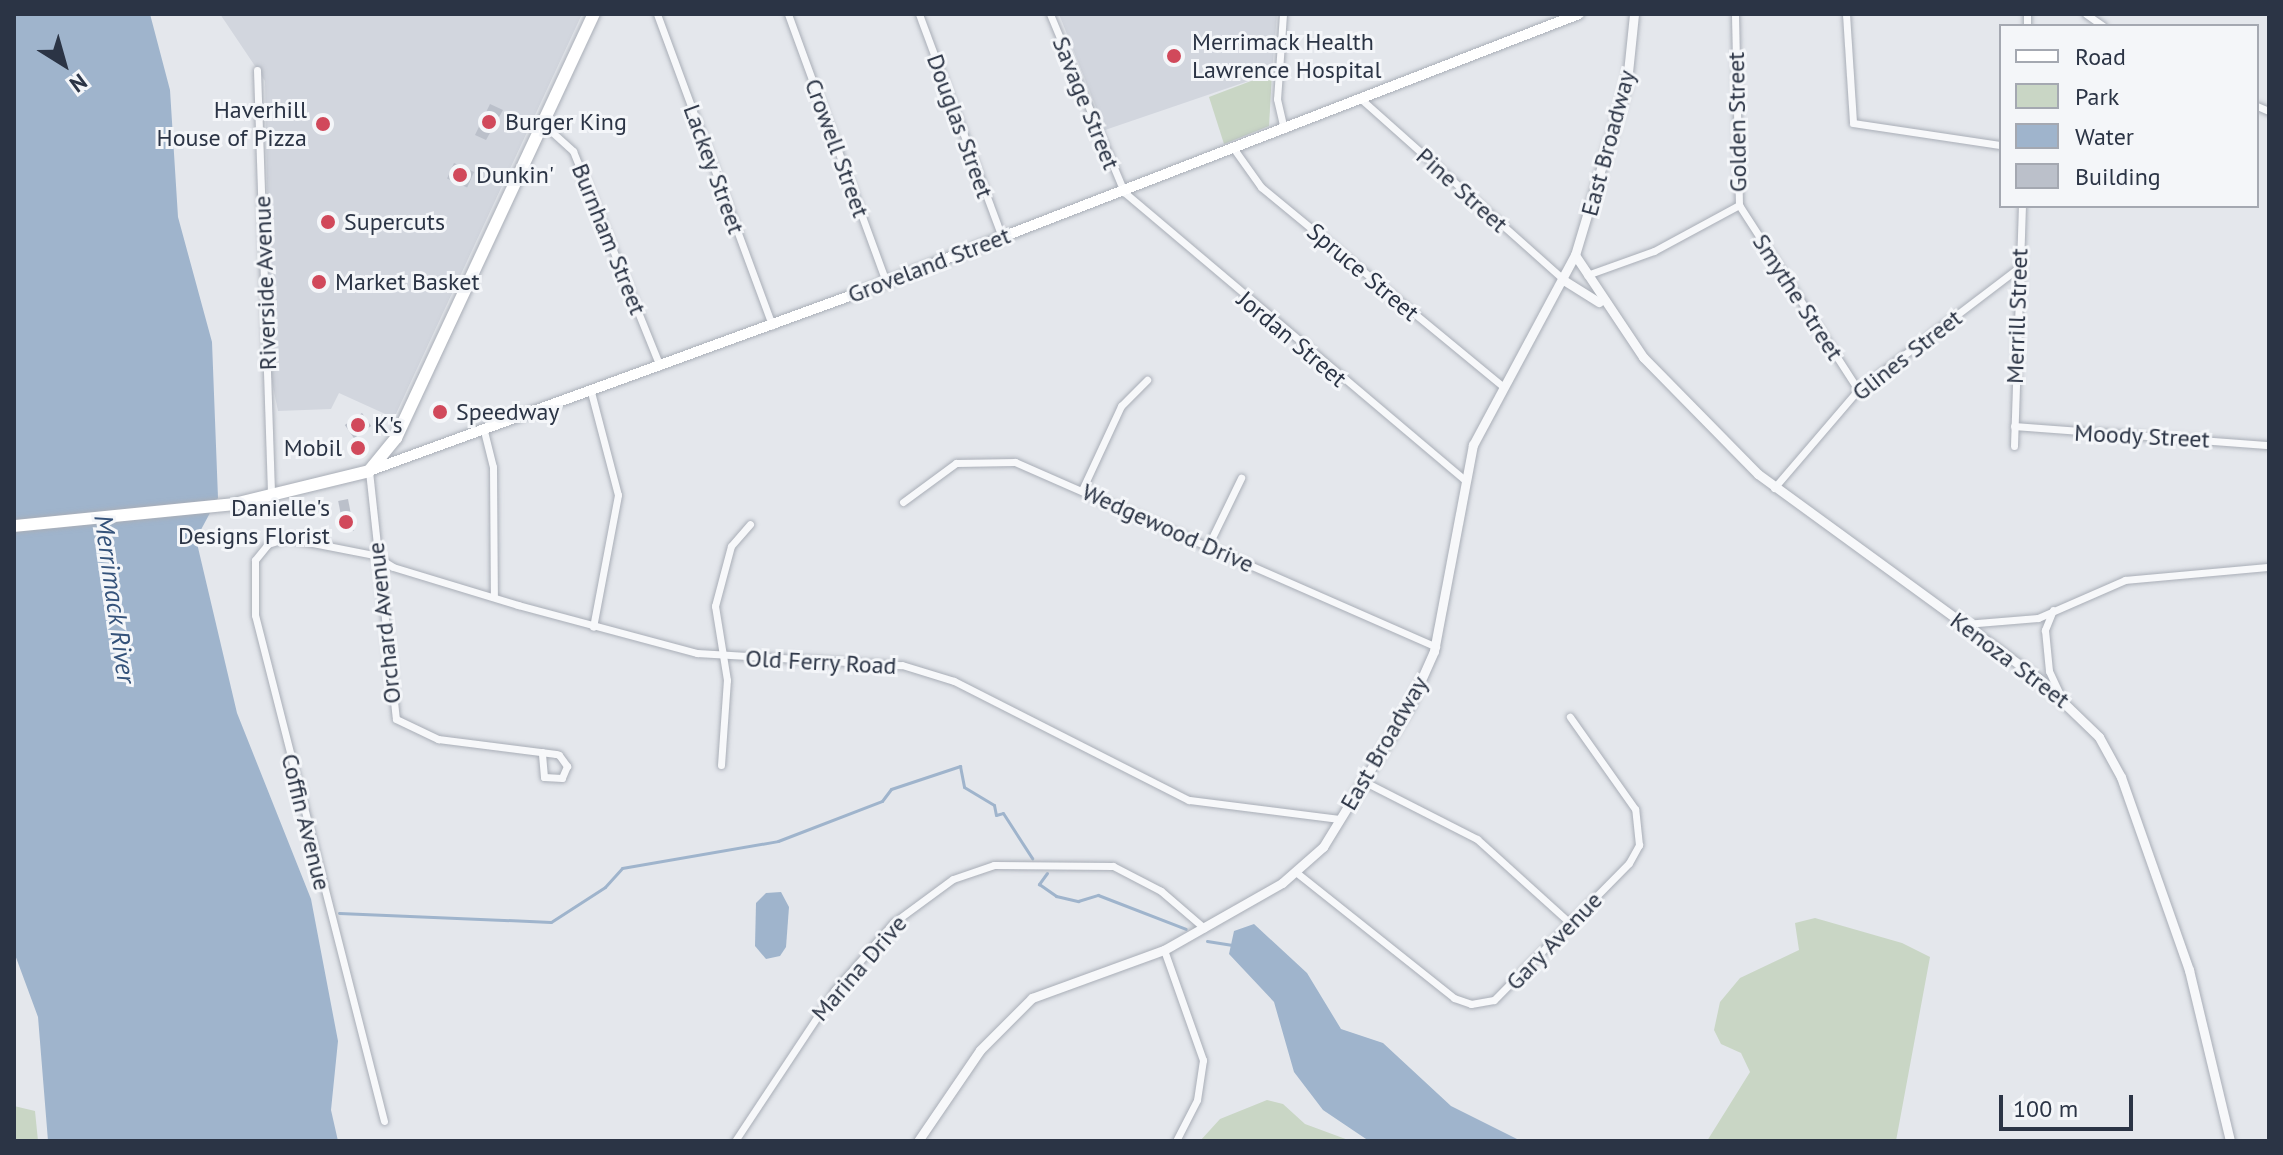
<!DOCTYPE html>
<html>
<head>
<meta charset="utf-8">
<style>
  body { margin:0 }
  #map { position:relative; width:2283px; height:1155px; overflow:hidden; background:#e4e7ec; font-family:"PT Sans",sans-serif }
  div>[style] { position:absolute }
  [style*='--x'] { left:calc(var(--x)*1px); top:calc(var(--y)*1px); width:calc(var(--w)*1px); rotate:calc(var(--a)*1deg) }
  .built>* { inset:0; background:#d2d6de }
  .green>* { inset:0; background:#c9d6c5 }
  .water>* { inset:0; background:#9fb4cc }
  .stream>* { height:3px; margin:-1.5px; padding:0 1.5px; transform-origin:1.5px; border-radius:1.5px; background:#9fb4cc }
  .building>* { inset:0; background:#bbc0ca; transform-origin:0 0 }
  .roads { filter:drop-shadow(0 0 2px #a9aeb7) drop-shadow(0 0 2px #a9aeb7) }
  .minor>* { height:7px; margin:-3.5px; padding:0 3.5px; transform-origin:3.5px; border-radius:3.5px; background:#f7f8fa }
  .tertiary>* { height:9px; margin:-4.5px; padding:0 4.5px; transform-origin:4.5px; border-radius:4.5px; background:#f7f8fa }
  .secondary>* { height:10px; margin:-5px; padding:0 5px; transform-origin:5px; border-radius:5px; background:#fff }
  .primary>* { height:12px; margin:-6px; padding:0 6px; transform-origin:6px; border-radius:6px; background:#fff }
  .dots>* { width:22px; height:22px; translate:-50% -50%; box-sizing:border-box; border:4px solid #f4f6f9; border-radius:50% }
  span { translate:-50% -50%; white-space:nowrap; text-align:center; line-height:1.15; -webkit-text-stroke:6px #f4f6f9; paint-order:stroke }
  .poi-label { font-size:24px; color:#2b3445 }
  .left { translate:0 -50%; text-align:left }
  .right { translate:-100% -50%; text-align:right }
  .street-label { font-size:24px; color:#2b3445 }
  .water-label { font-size:26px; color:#34527a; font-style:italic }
  .frame { position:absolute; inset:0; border:16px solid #2b3445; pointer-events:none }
  .legend { position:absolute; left:1999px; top:24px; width:260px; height:184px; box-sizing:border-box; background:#f4f6f9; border:2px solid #a4a8b1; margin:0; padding:10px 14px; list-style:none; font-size:24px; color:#2b3445 }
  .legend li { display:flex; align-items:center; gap:16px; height:40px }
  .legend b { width:40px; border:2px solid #a4a8b1 }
  .north { position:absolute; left:24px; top:24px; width:80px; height:80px; -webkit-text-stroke:6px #f4f6f9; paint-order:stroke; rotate:143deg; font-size:22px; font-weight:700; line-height:32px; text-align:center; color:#2b3445 }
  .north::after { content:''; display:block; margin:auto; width:28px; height:36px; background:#2b3445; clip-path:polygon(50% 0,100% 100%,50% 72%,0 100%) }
  .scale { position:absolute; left:1999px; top:1095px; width:134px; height:36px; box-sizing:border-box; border:4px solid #2b3445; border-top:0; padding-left:10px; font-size:24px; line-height:28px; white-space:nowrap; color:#2b3445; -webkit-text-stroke:6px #f4f6f9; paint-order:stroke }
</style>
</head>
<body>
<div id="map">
  <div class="built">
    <div style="clip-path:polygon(220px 14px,582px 14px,394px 418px,339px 393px,331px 409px,278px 411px,271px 377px,265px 81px)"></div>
    <div style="clip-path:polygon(1059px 14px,1277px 14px,1272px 73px,1105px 130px)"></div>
  </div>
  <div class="green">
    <div style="clip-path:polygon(1272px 73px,1269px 126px,1224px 144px,1209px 97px)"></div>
    <div style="clip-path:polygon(1815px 918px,1902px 943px,1930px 957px,1896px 1141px,1707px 1141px,1750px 1072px,1741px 1053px,1721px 1044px,1714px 1030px,1720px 1002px,1740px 978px,1799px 950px,1795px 923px)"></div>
    <div style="clip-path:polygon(1267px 1100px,1283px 1104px,1305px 1124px,1351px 1141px,1200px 1141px,1220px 1119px)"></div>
    <div style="clip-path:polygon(14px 1106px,35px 1111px,38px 1141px,14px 1141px)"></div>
  </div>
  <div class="water">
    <div style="clip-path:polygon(14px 14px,150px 14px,170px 90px,178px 217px,212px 342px,218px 498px,196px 539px,237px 713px,311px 899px,338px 1041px,331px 1110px,338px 1141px,48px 1141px,38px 1017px,14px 952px)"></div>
    <div style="clip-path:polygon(781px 892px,789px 907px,786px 947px,780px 956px,766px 959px,755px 946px,756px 903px,766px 893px)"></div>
    <div style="clip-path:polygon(1254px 924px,1307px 973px,1341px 1029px,1383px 1043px,1451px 1106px,1521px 1141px,1369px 1141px,1323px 1110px,1294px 1072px,1274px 1002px,1229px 954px,1234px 931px)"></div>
  </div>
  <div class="stream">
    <div style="--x:1047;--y:873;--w:14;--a:126"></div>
    <div style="--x:1039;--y:884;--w:21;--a:35"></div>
    <div style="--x:1056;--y:896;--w:23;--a:13"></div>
    <div style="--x:1078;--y:901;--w:21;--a:-17"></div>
    <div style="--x:1098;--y:895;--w:94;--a:21.1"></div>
    <div style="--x:339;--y:913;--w:212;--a:2.4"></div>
    <div style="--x:551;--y:922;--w:64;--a:-32.9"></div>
    <div style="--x:605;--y:887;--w:25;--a:-48"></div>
    <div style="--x:622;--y:868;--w:158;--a:-9.8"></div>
    <div style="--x:778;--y:841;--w:111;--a:-21"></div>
    <div style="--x:882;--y:801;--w:15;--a:-53"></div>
    <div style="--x:891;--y:789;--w:73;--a:-18.4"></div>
    <div style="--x:960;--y:766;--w:21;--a:79"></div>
    <div style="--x:964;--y:787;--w:35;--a:31"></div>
    <div style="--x:994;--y:805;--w:10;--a:79"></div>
    <div style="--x:996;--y:815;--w:7;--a:-16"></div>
    <div style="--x:1003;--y:813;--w:54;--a:57.2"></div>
    <div style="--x:1207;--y:941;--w:24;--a:9"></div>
  </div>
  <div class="building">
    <div style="clip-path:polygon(490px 104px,503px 110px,486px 140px,475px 135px)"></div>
    <div style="left:454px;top:163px;width:22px;height:17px;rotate:24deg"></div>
    <div style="left:362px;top:413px;width:16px;height:21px;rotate:55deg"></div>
    <div style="left:348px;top:499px;width:32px;height:10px;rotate:79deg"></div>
  </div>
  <div class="roads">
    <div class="minor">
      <div style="--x:657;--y:14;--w:332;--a:69.7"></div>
      <div style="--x:788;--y:14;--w:285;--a:69.9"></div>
      <div style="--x:919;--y:14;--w:238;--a:69.6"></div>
      <div style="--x:1050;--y:14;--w:193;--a:67.4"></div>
      <div style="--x:1124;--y:192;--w:446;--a:40.2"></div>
      <div style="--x:1283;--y:14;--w:85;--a:94"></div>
      <div style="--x:1277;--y:99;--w:31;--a:77"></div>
      <div style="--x:1735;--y:14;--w:191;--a:88.8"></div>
      <div style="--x:1739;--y:205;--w:220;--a:57.2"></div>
      <div style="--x:1846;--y:14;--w:109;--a:86.3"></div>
      <div style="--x:1853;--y:123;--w:150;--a:8.5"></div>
      <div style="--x:2086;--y:14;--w:21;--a:35"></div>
      <div style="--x:2027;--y:26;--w:12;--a:-90"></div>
      <div style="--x:257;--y:70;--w:425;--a:88.1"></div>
      <div style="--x:1361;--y:99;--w:273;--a:41.7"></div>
      <div style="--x:2257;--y:106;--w:13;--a:23"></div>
      <div style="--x:542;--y:123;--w:42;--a:42.1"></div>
      <div style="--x:573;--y:151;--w:232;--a:68"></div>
      <div style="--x:1234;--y:149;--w:47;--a:54.6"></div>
      <div style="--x:1261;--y:187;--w:313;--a:39.5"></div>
      <div style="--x:1587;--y:275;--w:71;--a:-19.7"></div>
      <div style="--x:1654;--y:251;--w:97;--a:-28.4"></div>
      <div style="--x:591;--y:392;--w:106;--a:75.3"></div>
      <div style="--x:618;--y:495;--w:134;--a:100.7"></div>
      <div style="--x:2014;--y:426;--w:256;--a:4.3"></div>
      <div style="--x:484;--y:431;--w:37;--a:76"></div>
      <div style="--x:493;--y:467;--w:130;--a:89.6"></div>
      <div style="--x:2014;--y:446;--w:240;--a:-88.1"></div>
      <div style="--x:369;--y:471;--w:249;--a:83.8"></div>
      <div style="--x:396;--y:719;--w:47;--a:25.5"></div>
      <div style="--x:438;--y:739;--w:119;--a:7.2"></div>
      <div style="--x:556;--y:754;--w:3;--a:18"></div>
      <div style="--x:559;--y:755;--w:14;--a:54"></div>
      <div style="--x:567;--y:766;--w:13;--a:113"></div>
      <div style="--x:562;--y:778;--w:18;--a:-177"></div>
      <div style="--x:544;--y:777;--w:25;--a:-95"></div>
      <div style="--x:1774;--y:488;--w:129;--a:-49.4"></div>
      <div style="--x:1858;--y:390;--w:200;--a:-37.3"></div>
      <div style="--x:1082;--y:490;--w:93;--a:-65.1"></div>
      <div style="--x:1121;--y:406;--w:37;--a:-45"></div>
      <div style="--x:903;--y:502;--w:66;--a:-36.3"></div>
      <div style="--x:956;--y:463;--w:59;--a:-1"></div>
      <div style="--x:1015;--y:462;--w:460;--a:23.7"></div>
      <div style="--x:1208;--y:546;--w:76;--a:-64.1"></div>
      <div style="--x:2053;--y:610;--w:22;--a:112"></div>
      <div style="--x:2045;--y:630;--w:41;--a:84.4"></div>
      <div style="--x:2049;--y:671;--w:26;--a:65"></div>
      <div style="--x:1965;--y:624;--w:73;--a:-4.7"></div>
      <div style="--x:2038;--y:618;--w:95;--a:-23.6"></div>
      <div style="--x:2125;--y:580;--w:145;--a:-5.2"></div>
      <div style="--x:721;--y:765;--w:85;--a:-86"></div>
      <div style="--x:727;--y:680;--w:75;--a:-99.2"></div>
      <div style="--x:715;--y:606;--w:62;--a:-75.1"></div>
      <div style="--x:731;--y:546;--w:29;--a:-49"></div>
      <div style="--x:1363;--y:781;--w:128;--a:27"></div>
      <div style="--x:1477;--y:839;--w:127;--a:42.1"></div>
      <div style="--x:1297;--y:873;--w:201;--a:38.5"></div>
      <div style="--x:1454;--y:998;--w:18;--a:19"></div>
      <div style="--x:1471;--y:1004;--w:23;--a:-10"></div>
      <div style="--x:1494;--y:1000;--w:192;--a:-45.4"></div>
      <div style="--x:1629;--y:863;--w:21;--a:-61"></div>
      <div style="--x:1639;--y:845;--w:36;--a:-96"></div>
      <div style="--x:1635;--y:809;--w:113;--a:-125.2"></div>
      <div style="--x:1164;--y:950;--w:117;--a:70.5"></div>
      <div style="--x:1203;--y:1060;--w:40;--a:98.5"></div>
      <div style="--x:1197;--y:1100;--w:46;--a:117.1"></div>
      <div style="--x:384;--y:1121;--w:522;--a:-104.3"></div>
      <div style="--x:255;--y:615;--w:55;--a:-90"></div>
      <div style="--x:255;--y:560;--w:21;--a:-51"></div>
      <div style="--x:268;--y:544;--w:20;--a:-18"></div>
      <div style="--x:287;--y:538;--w:89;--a:11.1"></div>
      <div style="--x:374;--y:555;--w:22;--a:32"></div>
      <div style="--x:393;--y:567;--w:131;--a:16.9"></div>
      <div style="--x:518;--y:605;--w:185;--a:15"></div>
      <div style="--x:697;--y:653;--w:205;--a:3.4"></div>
      <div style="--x:902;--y:665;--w:54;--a:17.1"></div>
      <div style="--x:954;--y:681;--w:263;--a:26.9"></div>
      <div style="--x:1189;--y:800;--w:152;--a:7.2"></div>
      <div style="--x:735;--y:1141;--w:181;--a:-56.5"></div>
      <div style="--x:835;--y:990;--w:89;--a:-49.1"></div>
      <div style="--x:893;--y:923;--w:74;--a:-36.3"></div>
      <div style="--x:953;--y:879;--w:43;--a:-18.9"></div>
      <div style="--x:994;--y:865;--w:119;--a:0.5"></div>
      <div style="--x:1113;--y:866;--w:54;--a:27.5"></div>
      <div style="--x:1161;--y:891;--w:57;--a:40.7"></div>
    </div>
    <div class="tertiary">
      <div style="--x:1575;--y:255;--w:123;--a:56.3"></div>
      <div style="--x:1643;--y:357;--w:164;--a:45.5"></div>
      <div style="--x:1758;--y:474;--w:346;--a:36.1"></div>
      <div style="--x:2038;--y:678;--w:85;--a:44"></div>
      <div style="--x:2099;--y:737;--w:46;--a:61.2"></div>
      <div style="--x:2121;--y:777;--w:205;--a:70.6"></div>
      <div style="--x:2189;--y:970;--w:176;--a:76.5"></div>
      <div style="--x:1565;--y:281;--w:40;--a:32"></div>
      <div style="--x:918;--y:1141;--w:110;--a:-55.7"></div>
      <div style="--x:980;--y:1050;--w:74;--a:-45"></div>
      <div style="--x:1032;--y:998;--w:140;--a:-20"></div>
      <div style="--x:1164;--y:950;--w:136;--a:-29.6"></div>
      <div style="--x:1282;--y:883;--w:55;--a:-41.3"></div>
      <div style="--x:1323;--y:847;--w:167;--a:-58.5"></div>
      <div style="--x:1410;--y:705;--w:59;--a:-66"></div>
      <div style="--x:1434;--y:651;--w:210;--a:-79.3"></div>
      <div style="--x:1473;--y:445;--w:216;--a:-61.8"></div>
      <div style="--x:1575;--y:255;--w:181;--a:-73.3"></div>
      <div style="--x:1627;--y:82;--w:68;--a:-84.1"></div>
    </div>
    <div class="secondary">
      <div style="--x:369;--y:471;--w:517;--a:-20.01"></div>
      <div style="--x:855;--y:294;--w:776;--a:-21.14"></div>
    </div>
    <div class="primary">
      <div style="--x:14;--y:526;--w:221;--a:-5.7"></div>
      <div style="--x:234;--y:504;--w:139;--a:-13.7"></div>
      <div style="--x:369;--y:471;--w:43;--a:-50.7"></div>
      <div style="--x:396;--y:438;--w:468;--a:-65"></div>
    </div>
  </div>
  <div class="dots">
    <div style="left:1174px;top:56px;background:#d1495b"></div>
    <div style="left:489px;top:122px;background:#d1495b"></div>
    <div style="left:323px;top:124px;background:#d1495b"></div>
    <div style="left:460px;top:175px;background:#d1495b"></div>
    <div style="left:328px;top:222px;background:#d1495b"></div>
    <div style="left:319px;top:282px;background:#d1495b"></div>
    <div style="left:440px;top:412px;background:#d1495b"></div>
    <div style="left:358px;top:425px;background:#d1495b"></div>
    <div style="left:358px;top:448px;background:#d1495b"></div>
    <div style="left:346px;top:522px;background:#d1495b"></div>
  </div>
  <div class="poi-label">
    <span class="left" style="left:1192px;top:56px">Merrimack Health<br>Lawrence Hospital</span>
    <span class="right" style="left:307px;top:124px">Haverhill<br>House of Pizza</span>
    <span class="left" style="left:505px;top:122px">Burger King</span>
    <span class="left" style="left:476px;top:175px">Dunkin'</span>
    <span class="left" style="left:344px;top:222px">Supercuts</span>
    <span class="left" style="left:335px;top:282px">Market Basket</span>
    <span class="left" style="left:456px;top:412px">Speedway</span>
    <span class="left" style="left:374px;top:425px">K's</span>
    <span class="right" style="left:342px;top:448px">Mobil</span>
    <span class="right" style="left:330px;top:522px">Danielle's<br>Designs Florist</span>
  </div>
  <div class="street-label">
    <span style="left:1086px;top:103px;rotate:68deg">Savage Street</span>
    <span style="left:1737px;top:122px;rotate:-91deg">Golden Street</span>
    <span style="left:960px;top:126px;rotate:70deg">Douglas Street</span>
    <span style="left:1608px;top:143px;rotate:-75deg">East Broadway</span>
    <span style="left:837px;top:148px;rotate:70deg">Crowell Street</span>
    <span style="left:714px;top:169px;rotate:70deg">Lackey Street</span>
    <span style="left:1462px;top:190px;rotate:42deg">Pine Street</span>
    <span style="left:609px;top:239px;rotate:68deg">Burnham Street</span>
    <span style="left:929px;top:265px;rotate:-21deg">Groveland Street</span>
    <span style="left:1363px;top:272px;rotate:40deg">Spruce Street</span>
    <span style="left:265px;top:283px;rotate:-92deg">Riverside Avenue</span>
    <span style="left:1798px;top:297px;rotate:57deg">Smythe Street</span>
    <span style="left:2017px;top:316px;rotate:-88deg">Merrill Street</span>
    <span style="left:1292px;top:339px;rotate:40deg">Jordan Street</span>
    <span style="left:1907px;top:355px;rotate:-38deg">Glines Street</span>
    <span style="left:2142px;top:436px;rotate:3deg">Moody Street</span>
    <span style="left:1168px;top:528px;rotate:24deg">Wedgewood Drive</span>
    <span style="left:384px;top:623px;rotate:-96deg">Orchard Avenue</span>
    <span style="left:2010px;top:660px;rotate:37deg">Kenoza Street</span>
    <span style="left:821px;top:662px;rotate:3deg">Old Ferry Road</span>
    <span style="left:1384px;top:743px;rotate:-60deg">East Broadway</span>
    <span style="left:306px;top:822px;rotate:76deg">Coffin Avenue</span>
    <span style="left:1554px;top:941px;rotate:-46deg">Gary Avenue</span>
    <span style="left:859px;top:968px;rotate:-49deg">Marina Drive</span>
  </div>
  <div class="water-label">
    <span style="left:115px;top:599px;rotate:82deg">Merrimack River</span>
  </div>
  <div class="frame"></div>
  <ul class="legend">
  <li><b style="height:10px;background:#fff"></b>Road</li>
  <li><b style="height:22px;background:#c9d6c5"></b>Park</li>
  <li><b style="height:22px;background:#9fb4cc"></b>Water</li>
  <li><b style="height:22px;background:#bbc0ca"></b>Building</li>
  </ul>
  <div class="north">N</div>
  <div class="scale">100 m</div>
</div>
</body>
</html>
